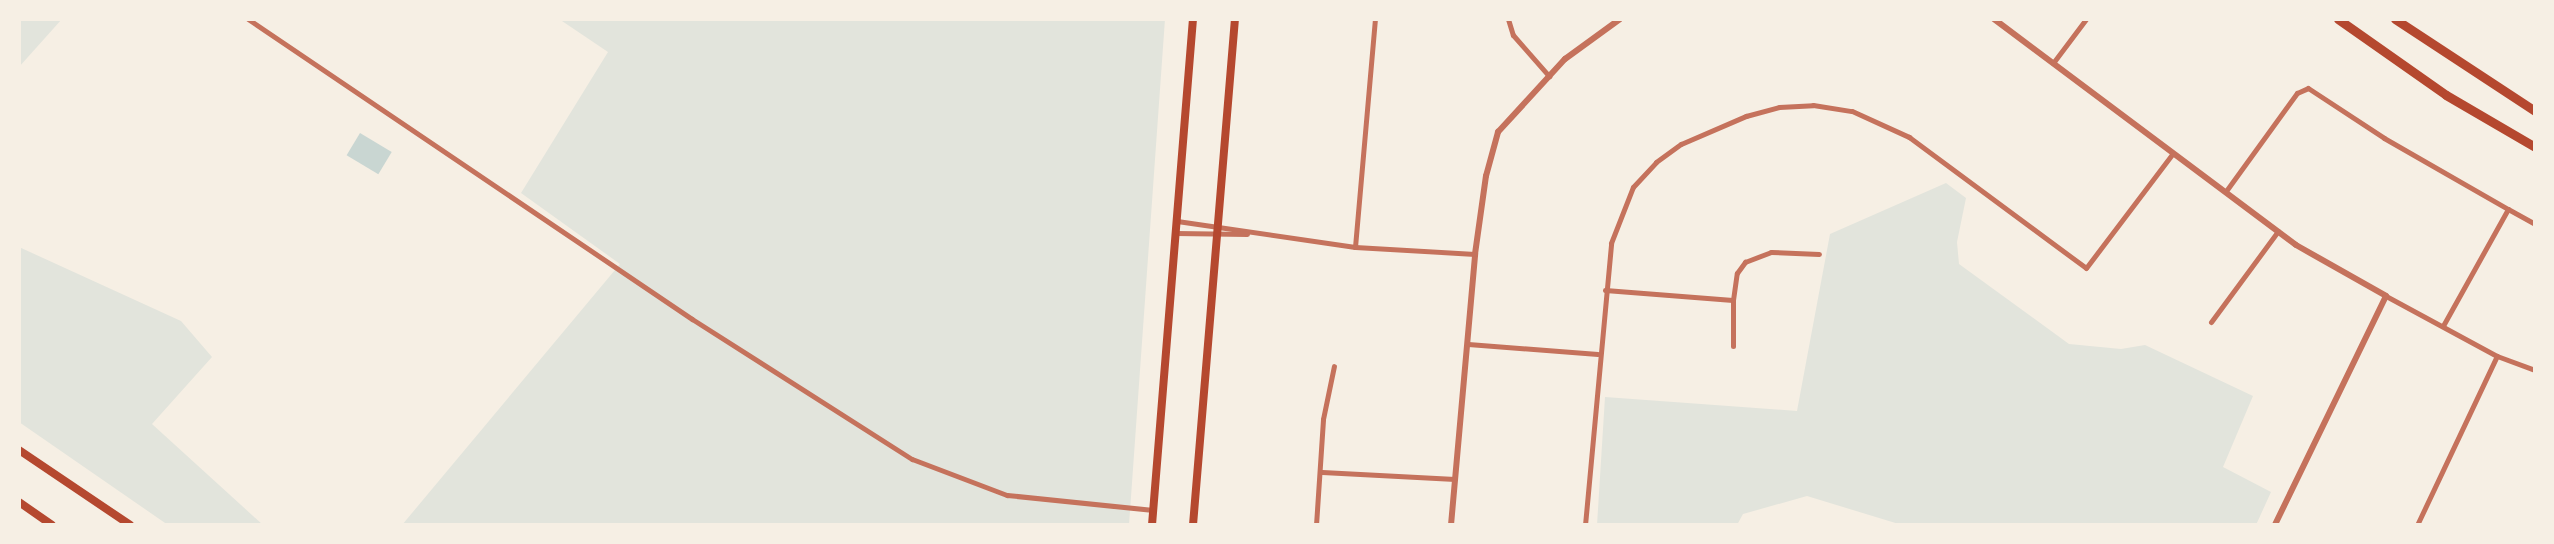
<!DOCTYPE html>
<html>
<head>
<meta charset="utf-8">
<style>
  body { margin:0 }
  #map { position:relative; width:2554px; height:544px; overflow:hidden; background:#f6efe4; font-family:"PT Sans",sans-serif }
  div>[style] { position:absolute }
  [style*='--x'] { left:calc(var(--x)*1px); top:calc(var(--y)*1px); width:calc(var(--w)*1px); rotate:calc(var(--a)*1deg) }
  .green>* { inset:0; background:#e2e4dc }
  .water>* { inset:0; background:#c9d6d2; transform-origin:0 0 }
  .minor>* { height:5px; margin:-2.5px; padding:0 2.5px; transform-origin:2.5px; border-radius:2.5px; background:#c5725c }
  .tertiary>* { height:6px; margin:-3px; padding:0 3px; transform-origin:3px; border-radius:3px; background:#c5725c }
  .primary>* { height:8px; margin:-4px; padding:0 4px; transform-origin:4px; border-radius:4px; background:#b5482f }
  .trunk>* { height:9px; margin:-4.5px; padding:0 4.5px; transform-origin:4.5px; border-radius:4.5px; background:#b5482f }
  span { translate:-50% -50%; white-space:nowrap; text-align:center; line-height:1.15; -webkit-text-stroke:7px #f6efe4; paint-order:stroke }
  .frame { position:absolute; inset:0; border:21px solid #f6efe4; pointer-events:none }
</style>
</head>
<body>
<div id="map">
  <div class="green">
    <div style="clip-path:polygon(19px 19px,62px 19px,19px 67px)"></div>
    <div style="clip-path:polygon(559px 19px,1165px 19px,1129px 525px,402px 525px,620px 264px,521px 193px,608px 52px)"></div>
    <div style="clip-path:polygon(1946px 183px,1966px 198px,1957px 242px,1959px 264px,2069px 344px,2121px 349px,2145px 345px,2253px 396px,2223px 467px,2271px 492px,2256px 525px,1902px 525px,1807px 496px,1743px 514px,1737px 525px,1597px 525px,1605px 397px,1797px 411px,1830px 234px)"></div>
    <div style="clip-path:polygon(19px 247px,181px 321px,212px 357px,152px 424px,263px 525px,168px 525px,19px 422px)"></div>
  </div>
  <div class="water">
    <div style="left:360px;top:133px;width:37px;height:26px;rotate:31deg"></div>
  </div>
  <div class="minor">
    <div style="--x:248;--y:19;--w:536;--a:34.05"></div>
    <div style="--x:692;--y:319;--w:261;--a:32.5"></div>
    <div style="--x:912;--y:459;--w:102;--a:20.8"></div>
    <div style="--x:1007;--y:495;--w:147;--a:5.9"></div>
    <div style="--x:1508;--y:19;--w:17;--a:73"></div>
    <div style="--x:1513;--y:35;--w:55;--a:48.7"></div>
    <div style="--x:2053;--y:63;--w:55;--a:-53.1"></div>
    <div style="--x:2226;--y:191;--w:121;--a:-54.1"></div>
    <div style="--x:2297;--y:93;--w:12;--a:-24"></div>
    <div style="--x:2308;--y:88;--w:91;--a:33.3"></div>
    <div style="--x:2384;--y:138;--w:143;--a:29.8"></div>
    <div style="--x:2508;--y:209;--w:134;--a:119.1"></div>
    <div style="--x:2508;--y:209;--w:31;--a:29"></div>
    <div style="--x:1177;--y:221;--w:180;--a:8.3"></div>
    <div style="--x:1355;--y:247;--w:120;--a:3.3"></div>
    <div style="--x:1176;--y:233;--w:71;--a:0.8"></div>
    <div style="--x:1355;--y:247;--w:229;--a:-85"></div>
    <div style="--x:1605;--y:290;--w:128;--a:4.5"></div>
    <div style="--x:2386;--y:296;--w:126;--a:28.4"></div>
    <div style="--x:2497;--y:356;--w:40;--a:20.2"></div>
    <div style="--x:2211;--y:322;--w:113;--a:-53.6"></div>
    <div style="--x:1468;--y:344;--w:130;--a:4.4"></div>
    <div style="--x:1733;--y:346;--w:46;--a:-90"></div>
    <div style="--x:1733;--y:300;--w:27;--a:-82"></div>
    <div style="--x:1737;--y:273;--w:14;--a:-54"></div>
    <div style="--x:1745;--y:262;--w:28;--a:-21"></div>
    <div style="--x:1771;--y:252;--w:48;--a:2.4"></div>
    <div style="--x:1322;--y:472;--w:133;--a:3"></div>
    <div style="--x:1316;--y:525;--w:106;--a:-86.2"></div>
    <div style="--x:1323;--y:419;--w:54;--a:-78.3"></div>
    <div style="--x:1585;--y:525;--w:283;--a:-84.7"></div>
    <div style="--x:1611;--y:243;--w:60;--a:-68.6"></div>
    <div style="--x:1633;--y:187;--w:34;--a:-47"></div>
    <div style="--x:1656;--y:162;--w:31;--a:-36"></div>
    <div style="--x:1681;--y:144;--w:71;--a:-23.3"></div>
    <div style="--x:1746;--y:116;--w:34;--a:-15"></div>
    <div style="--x:1779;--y:107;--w:34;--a:-3"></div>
    <div style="--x:1813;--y:105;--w:39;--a:9"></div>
    <div style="--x:1852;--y:111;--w:63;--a:24.5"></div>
    <div style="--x:1909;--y:137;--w:220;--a:36.5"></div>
    <div style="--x:2086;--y:268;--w:144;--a:-52.9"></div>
    <div style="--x:2417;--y:525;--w:187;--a:-64.7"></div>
  </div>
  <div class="tertiary">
    <div style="--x:1994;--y:19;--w:377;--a:36.8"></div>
    <div style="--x:2296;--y:245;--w:103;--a:29.5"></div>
    <div style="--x:2386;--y:296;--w:254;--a:115.9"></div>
    <div style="--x:1451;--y:525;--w:272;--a:-84.9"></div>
    <div style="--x:1475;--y:254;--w:79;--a:-82"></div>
    <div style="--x:1486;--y:176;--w:46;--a:-74.7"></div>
    <div style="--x:1498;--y:132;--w:99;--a:-47.5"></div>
    <div style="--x:1565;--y:59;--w:68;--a:-36"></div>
  </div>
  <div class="primary">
    <div style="--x:19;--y:450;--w:134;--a:34"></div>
    <div style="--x:19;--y:502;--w:40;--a:34.9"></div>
    <div style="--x:1152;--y:525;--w:508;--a:-85.37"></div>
    <div style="--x:1193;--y:525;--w:508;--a:-85.26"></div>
  </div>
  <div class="trunk">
    <div style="--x:2338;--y:19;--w:132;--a:35.1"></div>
    <div style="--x:2446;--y:95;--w:103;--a:30.3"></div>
    <div style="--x:2395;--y:19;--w:168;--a:33.3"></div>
  </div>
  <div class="frame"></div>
</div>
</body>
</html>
